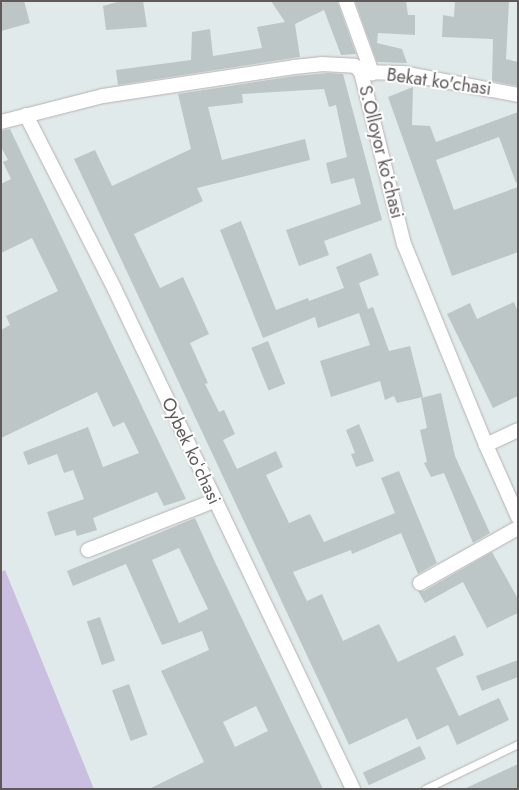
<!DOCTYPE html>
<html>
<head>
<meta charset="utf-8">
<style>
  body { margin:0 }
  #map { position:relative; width:519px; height:790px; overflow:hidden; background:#e0eaeb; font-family:Jost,sans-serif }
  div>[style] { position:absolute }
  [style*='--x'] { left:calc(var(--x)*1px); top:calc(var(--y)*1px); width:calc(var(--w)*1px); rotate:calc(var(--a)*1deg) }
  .green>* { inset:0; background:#cabee1 }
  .building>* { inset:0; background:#bdc6c6; transform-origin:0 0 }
  .roads { filter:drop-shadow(0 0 1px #b7b1b1) drop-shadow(0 0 1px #b7b1b1) }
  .lane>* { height:7px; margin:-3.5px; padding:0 3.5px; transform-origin:3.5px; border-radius:3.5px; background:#fff }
  .street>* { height:14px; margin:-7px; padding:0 7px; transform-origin:7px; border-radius:7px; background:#fff }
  span { translate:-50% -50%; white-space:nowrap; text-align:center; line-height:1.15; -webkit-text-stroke:4px #fff; paint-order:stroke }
  .street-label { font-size:18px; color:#60595a }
  .frame { position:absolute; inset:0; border:2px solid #60595a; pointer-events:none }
</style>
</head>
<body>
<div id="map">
  <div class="green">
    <div style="clip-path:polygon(5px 570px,94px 789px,1px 789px,1px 572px)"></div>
  </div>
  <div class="building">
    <div style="clip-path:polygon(8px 1px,24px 1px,30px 23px,1px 31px,1px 3px)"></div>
    <div style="clip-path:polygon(121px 1px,143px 1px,147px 27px,106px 30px,103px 6px)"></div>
    <div style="clip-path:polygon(271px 1px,337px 1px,356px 54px,341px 55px,324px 10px,295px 24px,300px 57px,118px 85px,116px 70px,191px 60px,192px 32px,210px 29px,213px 56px,262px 48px,257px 27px,285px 22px)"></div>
    <div style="clip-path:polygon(355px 1px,406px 1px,408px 15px,415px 15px,415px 35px,378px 33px,377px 43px,402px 49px,407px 63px,377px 62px)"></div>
    <div style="clip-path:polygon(455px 1px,509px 1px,506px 59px,518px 62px,518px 86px,492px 81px,493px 39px,442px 37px,443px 15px,454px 17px)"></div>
    <div style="clip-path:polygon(329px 73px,343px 74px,382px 220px,324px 241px,329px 255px,299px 266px,286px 230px,361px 204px,354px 178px,331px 184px,326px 163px,347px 157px,336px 105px,329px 107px,324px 89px,242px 94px,243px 103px,208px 107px,222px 160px,305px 139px,310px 160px,197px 188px,203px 201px,134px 234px,160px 288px,183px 277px,209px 334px,190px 343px,208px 383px,205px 384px,219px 412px,224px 410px,235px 434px,223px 440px,237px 469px,276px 451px,283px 467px,266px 475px,289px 523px,310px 514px,324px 542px,395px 513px,381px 478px,399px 471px,437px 563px,418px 574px,401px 533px,352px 554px,351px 550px,293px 572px,307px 601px,322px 594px,343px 641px,379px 624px,398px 662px,455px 635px,464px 655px,436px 668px,459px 716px,499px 698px,509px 720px,457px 745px,448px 725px,417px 740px,407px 718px,349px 745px,74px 159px,95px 150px,112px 186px,191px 149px,178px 94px,295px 76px)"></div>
    <div style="clip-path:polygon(413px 87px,412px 125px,430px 126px,436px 142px,518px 112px,518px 182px,516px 183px,499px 137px,436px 160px,454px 210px,518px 187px,518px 252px,452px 276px,388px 97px)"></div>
    <div style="clip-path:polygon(10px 129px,186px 499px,164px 506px,157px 492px,93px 518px,97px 530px,77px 536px,75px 530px,55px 536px,47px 512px,84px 499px,73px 470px,64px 473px,57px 454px,28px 465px,23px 452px,88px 427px,103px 467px,139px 453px,124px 422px,113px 427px,97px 392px,1px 438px,1px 330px,10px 325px,6px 316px,58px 291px,32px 238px,1px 253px,1px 184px,11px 179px,3px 162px,8px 160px,1px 147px,1px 131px)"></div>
    <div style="clip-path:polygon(241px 221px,276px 310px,308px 298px,309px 301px,344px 288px,336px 267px,371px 253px,379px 275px,359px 283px,368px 309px,373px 307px,389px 351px,410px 346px,423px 397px,397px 403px,394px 396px,385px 400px,380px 381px,331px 397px,320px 361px,370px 345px,359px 313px,318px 328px,315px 317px,263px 338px,220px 230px)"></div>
    <div style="clip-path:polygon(514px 302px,518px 312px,518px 396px,493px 408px,447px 314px,470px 303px,477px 319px)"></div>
    <div style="left:268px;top:341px;width:46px;height:18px;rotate:68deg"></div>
    <div style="clip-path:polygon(441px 393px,455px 456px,490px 533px,473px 543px,444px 473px,431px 477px,424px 463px,427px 462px,420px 430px,427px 428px,421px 398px)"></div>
    <div style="clip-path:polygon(359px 424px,374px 461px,356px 467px,351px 454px,355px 453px,346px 430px)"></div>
    <div style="clip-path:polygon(evenodd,195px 518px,214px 560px,323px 789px,149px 789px,204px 762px,161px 671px,209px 650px,202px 631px,162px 645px,126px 564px,73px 586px,67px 571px,195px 518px,179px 548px,208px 609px,179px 623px,152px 560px,179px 548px,195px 518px,256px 706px,268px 731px,235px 747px,223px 722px,256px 706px)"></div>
    <div style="clip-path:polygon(492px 552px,518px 599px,518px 613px,487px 628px,463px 582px,425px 603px,418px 591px,424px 591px)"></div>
    <div style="left:100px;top:617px;width:46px;height:14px;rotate:71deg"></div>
    <div style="clip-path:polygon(518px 660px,518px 677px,482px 691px,476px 676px)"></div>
    <div style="left:129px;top:684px;width:54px;height:18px;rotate:70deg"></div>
    <div style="left:420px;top:746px;width:14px;height:63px;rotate:65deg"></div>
    <div style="clip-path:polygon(518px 764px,518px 789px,464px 789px)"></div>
  </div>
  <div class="roads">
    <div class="lane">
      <div style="--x:425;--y:789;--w:103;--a:-25.8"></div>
    </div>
    <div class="street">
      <div style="--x:346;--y:1;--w:77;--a:70.1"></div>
      <div style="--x:361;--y:72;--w:41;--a:1.4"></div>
      <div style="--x:402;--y:73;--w:118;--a:10.7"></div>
      <div style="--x:26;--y:115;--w:196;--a:63"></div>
      <div style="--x:115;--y:290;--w:553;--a:64.5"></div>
      <div style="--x:1;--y:122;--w:105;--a:-14.3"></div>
      <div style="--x:103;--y:96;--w:193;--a:-8.6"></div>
      <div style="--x:294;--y:67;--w:27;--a:-6"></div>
      <div style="--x:321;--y:64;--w:34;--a:3"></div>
      <div style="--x:355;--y:66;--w:8;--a:45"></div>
      <div style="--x:361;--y:72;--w:177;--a:76"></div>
      <div style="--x:404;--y:244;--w:217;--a:67.8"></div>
      <div style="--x:486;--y:445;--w:79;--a:66"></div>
      <div style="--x:486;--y:445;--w:35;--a:-25"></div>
      <div style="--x:88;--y:550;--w:135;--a:-21.3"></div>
      <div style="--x:420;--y:583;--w:112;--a:-29.3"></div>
    </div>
  </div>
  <div class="street-label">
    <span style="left:439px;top:82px;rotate:8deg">Bekat ko'chasi</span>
    <span style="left:381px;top:152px;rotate:76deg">S.Olloyor koʻchasi</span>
    <span style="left:191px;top:451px;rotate:65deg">Oybek koʻchasi</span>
  </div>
  <div class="frame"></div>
</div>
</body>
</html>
